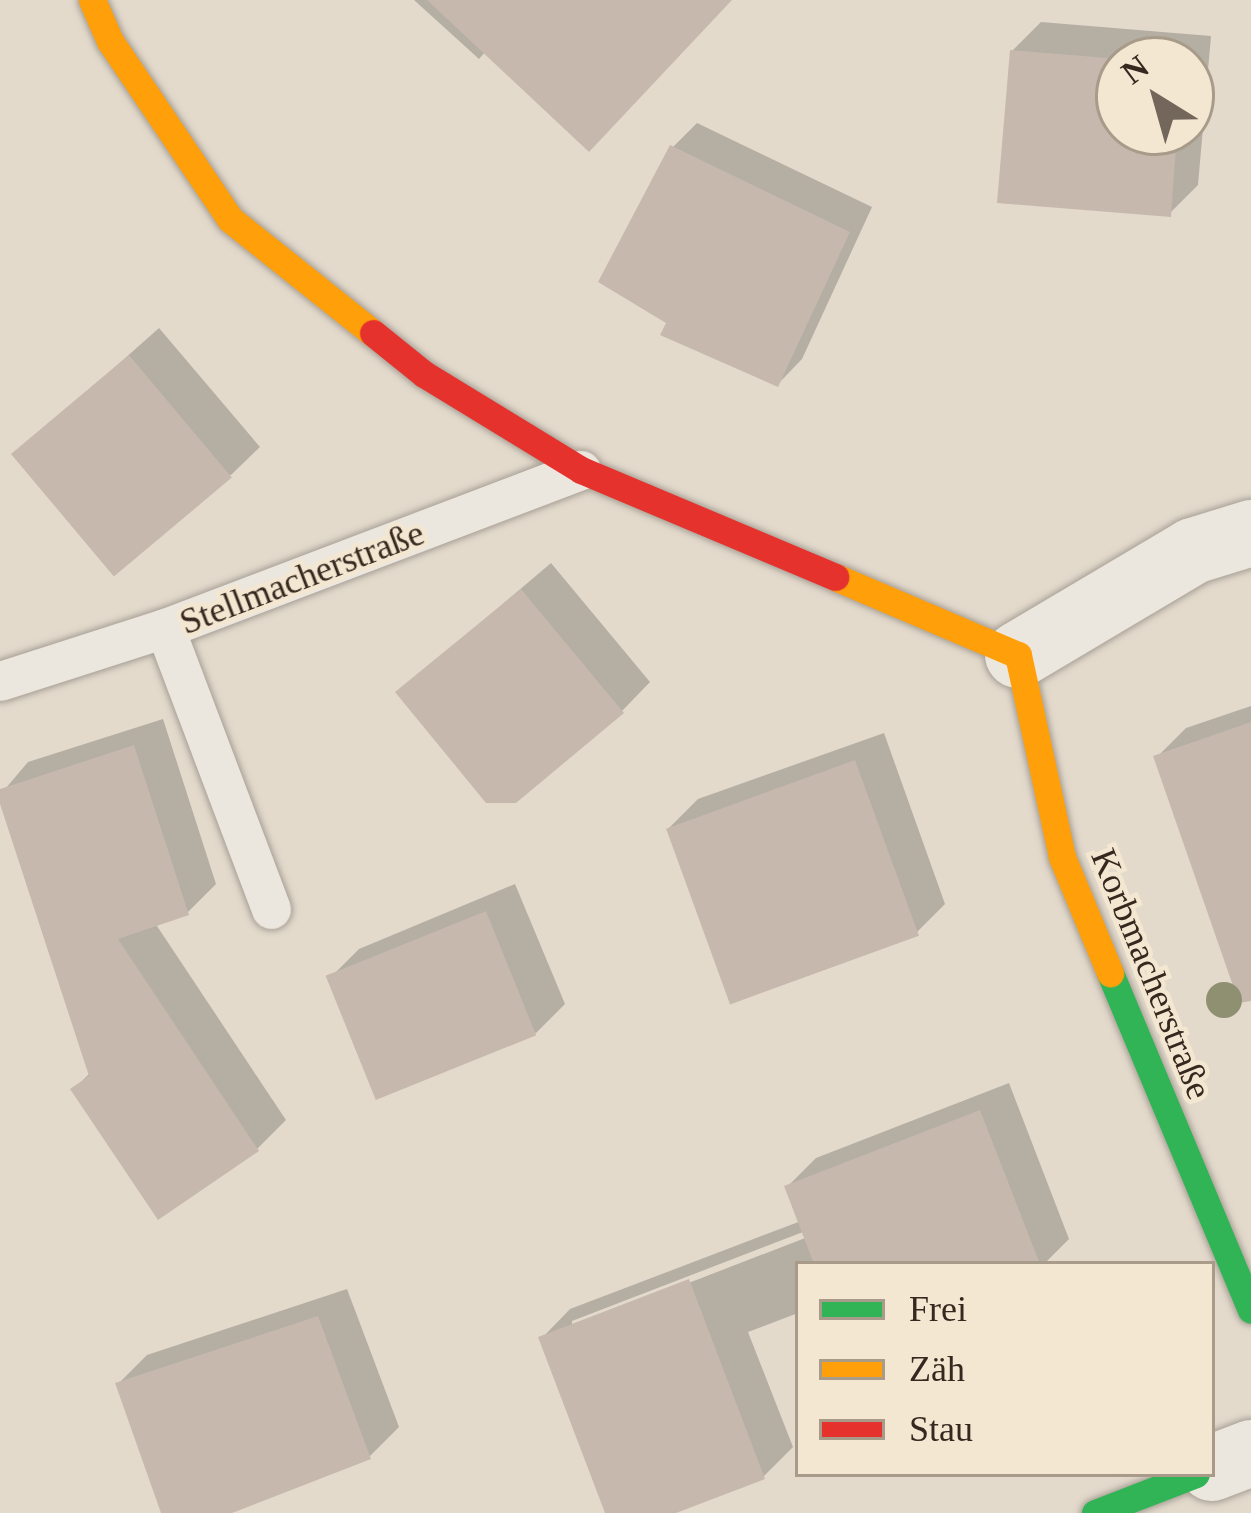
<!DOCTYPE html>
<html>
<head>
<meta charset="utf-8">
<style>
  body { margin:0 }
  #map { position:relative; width:1251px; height:1513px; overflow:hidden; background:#e3dacc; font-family:Georgia,serif }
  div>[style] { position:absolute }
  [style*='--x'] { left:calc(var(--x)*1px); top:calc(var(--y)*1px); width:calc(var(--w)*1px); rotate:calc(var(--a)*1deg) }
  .shadow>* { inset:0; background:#0003 }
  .building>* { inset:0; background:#c6b8ad; transform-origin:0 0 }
  .roads { filter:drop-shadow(0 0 3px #a8a096) drop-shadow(0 0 3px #a8a096) }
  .lane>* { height:39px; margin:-19.5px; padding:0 19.5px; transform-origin:19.5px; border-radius:19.5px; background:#ebe6de }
  .street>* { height:66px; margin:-33px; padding:0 33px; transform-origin:33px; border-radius:33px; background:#ebe6de }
  .fast>* { height:27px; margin:-13.5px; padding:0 13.5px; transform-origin:13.5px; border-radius:13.5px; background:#30b455 }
  .slow>* { height:27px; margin:-13.5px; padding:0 13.5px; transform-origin:13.5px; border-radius:13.5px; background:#ff9f0a }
  .jam>* { height:27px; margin:-13.5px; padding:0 13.5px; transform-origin:13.5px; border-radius:13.5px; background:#e5322d }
  .trees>* { width:36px; height:36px; margin:-18px; border-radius:50%; background:#8f8f71 }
  span { translate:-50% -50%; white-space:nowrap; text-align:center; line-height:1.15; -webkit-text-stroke:9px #f4e7d2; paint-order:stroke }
  .street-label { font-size:36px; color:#36281e }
  .legend { position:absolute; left:795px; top:1261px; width:420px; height:216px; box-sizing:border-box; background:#f4e7d2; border:3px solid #a89b8a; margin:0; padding:15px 21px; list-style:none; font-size:36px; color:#36281e }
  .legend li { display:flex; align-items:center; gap:24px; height:60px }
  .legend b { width:60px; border:3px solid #a89b8a }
  .north { position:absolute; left:1095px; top:36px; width:120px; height:120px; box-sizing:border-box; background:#f4e7d2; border:3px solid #a89b8a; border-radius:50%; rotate:323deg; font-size:33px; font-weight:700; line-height:48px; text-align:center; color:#36281e }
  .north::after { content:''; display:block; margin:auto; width:42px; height:54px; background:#73665b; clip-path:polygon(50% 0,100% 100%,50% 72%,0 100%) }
</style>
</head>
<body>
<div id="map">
  <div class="shadow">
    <div style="clip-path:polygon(414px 0,729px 0,486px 51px,479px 59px)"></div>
    <div style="clip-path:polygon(evenodd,1041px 22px,1211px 36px,1198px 185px,1169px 214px,1012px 51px,1041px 22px,1119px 60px,1191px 60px,1191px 132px,1119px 132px,1119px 60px)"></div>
    <div style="clip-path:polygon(697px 123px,872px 207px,802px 359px,778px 384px,669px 322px,673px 147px)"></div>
    <div style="clip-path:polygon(159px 328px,260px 447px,231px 475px,16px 455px)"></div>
    <div style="clip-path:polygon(551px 563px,650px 682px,622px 711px,399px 692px)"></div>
    <div style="clip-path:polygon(1251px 706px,1251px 877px,1157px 757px,1186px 728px)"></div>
    <div style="clip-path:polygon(163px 719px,216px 884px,187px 913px,155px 923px,286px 1120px,257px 1149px,74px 1089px,91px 1072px,0 795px,28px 762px)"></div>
    <div style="clip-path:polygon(884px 733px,945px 904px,916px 933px,669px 828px,698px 799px)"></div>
    <div style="clip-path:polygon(515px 884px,565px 1004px,536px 1033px,330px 978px,359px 949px)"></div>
    <div style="clip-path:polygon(evenodd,1009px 1083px,1069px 1239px,1044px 1264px,798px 1264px,798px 1313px,748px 1332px,793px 1447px,764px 1476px,668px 1513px,608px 1513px,542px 1338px,570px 1309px,801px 1221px,787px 1187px,816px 1158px,1009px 1083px,816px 1227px,818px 1233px,572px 1328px,572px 1321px,816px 1227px)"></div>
    <div style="clip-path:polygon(347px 1289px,399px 1427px,370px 1456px,224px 1513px,164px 1513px,118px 1384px,147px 1355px)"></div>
  </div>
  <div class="building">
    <div style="clip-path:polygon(427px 0,732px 0,589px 152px)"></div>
    <div style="clip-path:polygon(1010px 50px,1132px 60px,1119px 60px,1119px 132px,1177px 132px,1171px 217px,997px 203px)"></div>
    <div style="clip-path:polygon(670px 145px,850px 232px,778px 387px,660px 335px,666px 323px,598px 282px)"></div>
    <div style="left:129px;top:355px;width:160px;height:154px;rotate:50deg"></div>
    <div style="clip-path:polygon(521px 589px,624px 713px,516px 803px,486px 803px,395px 692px)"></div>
    <div style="clip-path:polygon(1251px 722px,1251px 1001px,1239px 1003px,1153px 756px)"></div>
    <div style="clip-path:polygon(134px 745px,189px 915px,118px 939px,259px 1151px,158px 1220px,70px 1089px,89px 1076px,0 804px,0 789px)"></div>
    <div style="left:855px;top:760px;width:187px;height:201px;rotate:70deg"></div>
    <div style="left:486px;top:911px;width:134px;height:173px;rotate:68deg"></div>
    <div style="clip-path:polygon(980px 1110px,1040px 1264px,814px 1264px,784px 1186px)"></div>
    <div style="clip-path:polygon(689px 1279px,765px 1479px,676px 1513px,605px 1513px,538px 1337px)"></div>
    <div style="clip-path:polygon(318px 1316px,371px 1459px,232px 1513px,161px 1513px,115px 1383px)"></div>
  </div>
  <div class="roads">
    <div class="lane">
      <div style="--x:0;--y:681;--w:173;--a:-17.8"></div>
      <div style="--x:271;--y:909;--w:300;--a:-110.7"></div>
      <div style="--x:165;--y:628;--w:445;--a:-20.8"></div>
    </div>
    <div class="street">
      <div style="--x:1018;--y:655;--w:204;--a:-30.7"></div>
      <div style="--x:1193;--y:551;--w:61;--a:-17.2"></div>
      <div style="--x:1212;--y:1468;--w:42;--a:-21"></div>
    </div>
    <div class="fast">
      <div style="--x:1110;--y:973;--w:365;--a:67.3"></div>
      <div style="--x:1095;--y:1513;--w:108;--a:-21.1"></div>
    </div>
    <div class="slow">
      <div style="--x:92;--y:0;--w:45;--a:66.3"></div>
      <div style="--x:110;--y:41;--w:215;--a:56"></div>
      <div style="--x:230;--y:219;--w:183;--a:38.6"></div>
      <div style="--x:835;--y:577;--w:199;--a:23.1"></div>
      <div style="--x:1018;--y:655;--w:207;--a:77.7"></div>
      <div style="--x:1062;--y:857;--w:126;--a:67.5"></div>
    </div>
    <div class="jam">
      <div style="--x:373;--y:333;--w:65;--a:38.8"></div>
      <div style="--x:424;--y:374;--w:184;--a:31.4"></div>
      <div style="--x:581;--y:470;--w:276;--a:22.8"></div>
    </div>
  </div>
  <div class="trees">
    <div style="left:1224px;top:1000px"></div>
  </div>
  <div class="street-label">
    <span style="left:302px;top:578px;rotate:-21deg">Stellmacherstraße</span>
    <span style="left:1151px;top:974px;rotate:68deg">Korbmacherstraße</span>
  </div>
  <ul class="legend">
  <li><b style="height:15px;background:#30b455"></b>Frei</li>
  <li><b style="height:15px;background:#ff9f0a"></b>Zäh</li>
  <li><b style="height:15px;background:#e5322d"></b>Stau</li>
  </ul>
  <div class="north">N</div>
</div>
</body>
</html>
